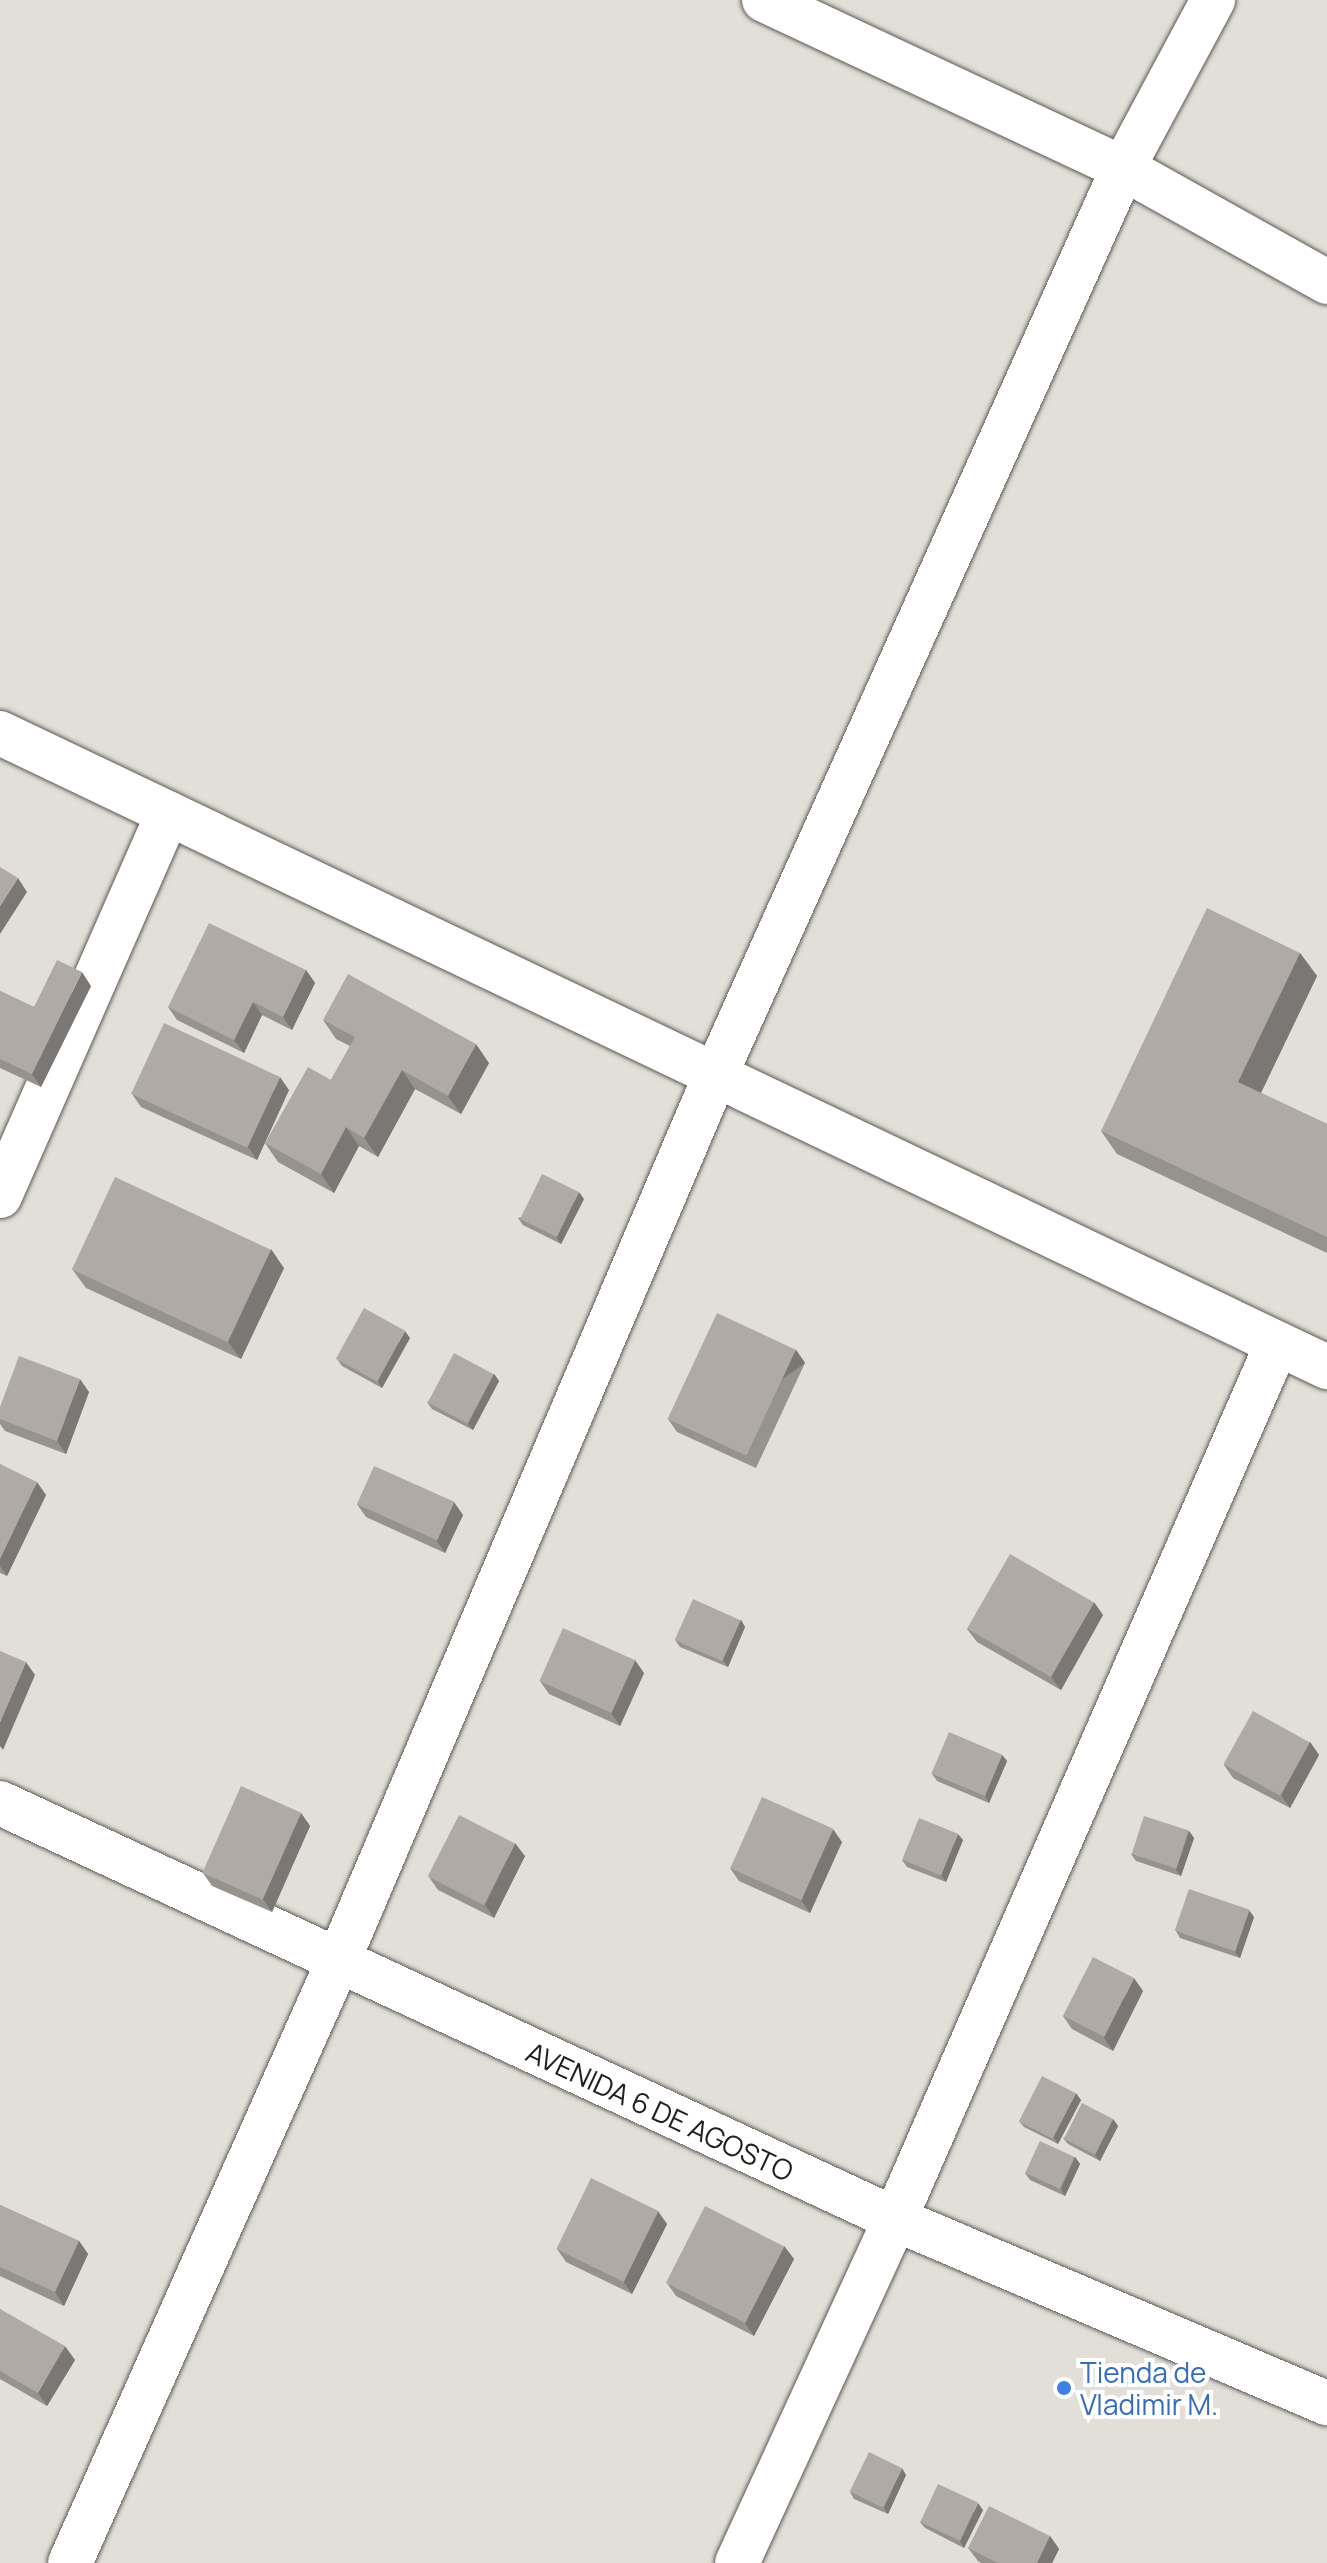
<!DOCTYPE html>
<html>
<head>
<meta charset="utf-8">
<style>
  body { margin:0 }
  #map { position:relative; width:1327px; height:2563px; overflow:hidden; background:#e2dfd9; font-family:Manrope,sans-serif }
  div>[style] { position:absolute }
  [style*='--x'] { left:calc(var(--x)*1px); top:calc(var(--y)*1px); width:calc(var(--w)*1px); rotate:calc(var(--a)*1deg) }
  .roads { filter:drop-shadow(0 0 2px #5c5953) drop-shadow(0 0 2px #5c5953) }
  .minor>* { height:44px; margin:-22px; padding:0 22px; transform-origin:22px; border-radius:22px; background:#fff }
  .tertiary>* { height:44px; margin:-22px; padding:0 22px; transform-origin:22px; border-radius:22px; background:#fff }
  .wall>* { inset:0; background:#96928e }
  .shaded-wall>* { inset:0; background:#7a7774; transform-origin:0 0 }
  .building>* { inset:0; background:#afaaa5; transform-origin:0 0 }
  .dots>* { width:22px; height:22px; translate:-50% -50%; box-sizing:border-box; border:4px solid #fff; border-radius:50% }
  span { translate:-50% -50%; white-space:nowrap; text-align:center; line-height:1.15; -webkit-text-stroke:8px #fff; paint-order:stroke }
  .street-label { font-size:28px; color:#201f1c }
  .shop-label { font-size:28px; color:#366cbe }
  .left { translate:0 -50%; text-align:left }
</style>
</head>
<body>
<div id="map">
  <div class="roads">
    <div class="minor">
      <div style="--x:764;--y:0;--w:396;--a:25.1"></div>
      <div style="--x:1123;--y:168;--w:234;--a:29.2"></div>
      <div style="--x:0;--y:733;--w:1471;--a:25.54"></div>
      <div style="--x:0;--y:1196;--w:418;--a:-66.3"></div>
      <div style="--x:70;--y:2563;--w:656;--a:-65.98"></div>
      <div style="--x:337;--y:1964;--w:965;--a:-66.94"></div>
      <div style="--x:715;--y:1076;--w:995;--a:-65.8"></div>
      <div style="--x:1123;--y:168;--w:191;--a:-61.8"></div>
      <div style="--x:737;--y:2563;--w:379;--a:-65.3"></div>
      <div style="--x:895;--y:2219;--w:955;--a:-66.42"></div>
    </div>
    <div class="tertiary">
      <div style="--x:0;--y:1803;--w:987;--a:24.93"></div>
      <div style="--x:895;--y:2219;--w:470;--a:23.1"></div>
    </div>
  </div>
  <div class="wall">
    <div style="clip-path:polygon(1300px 953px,1317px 976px,1261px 1093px,1327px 1124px,1327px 1253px,1117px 1154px,1101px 1131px)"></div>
    <div style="clip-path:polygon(306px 970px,315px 983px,292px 1030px,262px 1015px,244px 1053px,177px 1020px,168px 1007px)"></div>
    <div style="clip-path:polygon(91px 986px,41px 1087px,0 1068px,0 991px,34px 1007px)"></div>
    <div style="clip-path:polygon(323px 1020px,489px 1063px,461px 1114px,415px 1089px,378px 1157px,359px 1146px,334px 1193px,278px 1162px,265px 1143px,331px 1080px,350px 1046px,336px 1039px)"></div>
    <div style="clip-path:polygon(289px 1090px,257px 1160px,141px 1107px,132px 1094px)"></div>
    <div style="clip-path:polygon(584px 1199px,561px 1244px,523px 1225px,518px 1218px)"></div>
    <div style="clip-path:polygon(284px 1268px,241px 1359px,86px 1288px,72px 1269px)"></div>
    <div style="clip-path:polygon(410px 1338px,382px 1388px,342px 1366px,337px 1359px)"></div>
    <div style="clip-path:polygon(796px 1350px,805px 1363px,756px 1468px,677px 1432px,668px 1419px)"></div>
    <div style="clip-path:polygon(494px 1374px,499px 1381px,473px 1430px,432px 1409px,427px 1402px)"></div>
    <div style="clip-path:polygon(89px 1392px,66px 1454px,5px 1431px,0 1424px,0 1407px)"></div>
    <div style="clip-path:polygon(0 1464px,46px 1495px,7px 1576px,0 1573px)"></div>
    <div style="clip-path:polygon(357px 1504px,463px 1515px,445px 1553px,366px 1517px)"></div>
    <div style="clip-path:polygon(1103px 1615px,1061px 1690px,977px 1642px,967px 1629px)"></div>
    <div style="clip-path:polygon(741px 1620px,745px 1627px,728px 1667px,680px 1647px,675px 1640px)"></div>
    <div style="clip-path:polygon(644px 1673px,620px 1726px,549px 1694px,540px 1681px)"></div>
    <div style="clip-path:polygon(1310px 1742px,1319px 1755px,1290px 1808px,1233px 1778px,1224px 1765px)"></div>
    <div style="clip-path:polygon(1002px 1755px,1007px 1761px,989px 1803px,937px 1781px,932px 1774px)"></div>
    <div style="clip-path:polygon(301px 1813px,310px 1826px,272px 1912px,212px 1886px,203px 1873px)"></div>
    <div style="clip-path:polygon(1189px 1831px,1194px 1838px,1181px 1876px,1136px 1861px,1131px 1854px)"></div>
    <div style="clip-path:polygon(963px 1840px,946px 1882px,907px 1867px,902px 1860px)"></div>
    <div style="clip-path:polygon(842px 1842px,810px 1913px,739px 1881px,730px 1868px)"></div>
    <div style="clip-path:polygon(525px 1856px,494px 1918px,438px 1890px,429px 1877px)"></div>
    <div style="clip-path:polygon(1254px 1917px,1240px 1958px,1180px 1938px,1176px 1931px)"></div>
    <div style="clip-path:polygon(1143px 1991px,1113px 2051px,1072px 2029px,1063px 2016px)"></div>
    <div style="clip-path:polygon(1081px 2100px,1058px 2144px,1024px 2127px,1019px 2121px)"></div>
    <div style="clip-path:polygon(1113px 2119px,1118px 2126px,1100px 2161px,1068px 2144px,1063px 2138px)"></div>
    <div style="clip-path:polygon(1075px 2157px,1080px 2164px,1065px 2196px,1030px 2180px,1025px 2173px)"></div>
    <div style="clip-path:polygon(0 2205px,79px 2241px,88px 2254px,64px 2306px,0 2276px)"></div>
    <div style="clip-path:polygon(667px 2224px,632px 2294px,566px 2262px,557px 2249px)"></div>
    <div style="clip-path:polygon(784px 2246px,794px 2259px,754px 2336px,676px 2296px,667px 2283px)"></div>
    <div style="clip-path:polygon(0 2309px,75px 2360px,47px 2406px,0 2379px)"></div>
    <div style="clip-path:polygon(906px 2475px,888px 2514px,854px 2499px,850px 2492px)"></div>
    <div style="clip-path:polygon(983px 2510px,964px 2548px,925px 2528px,920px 2522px)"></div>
    <div style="clip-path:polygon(1050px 2536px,1059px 2549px,1052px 2563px,981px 2563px,978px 2561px,968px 2548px)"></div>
  </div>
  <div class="shaded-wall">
    <div style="clip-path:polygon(18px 878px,27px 892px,0 934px,0 906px)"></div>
    <div style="clip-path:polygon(1300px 953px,1317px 976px,1255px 1105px,1238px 1082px)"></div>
    <div style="clip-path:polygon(306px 970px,315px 983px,292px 1030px,283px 1017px)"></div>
    <div style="clip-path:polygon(82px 972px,91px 986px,41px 1087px,32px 1074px)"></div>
    <div style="clip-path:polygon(253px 1002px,262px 1015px,244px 1053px,234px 1040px)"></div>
    <div style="clip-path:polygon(476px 1044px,489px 1063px,461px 1114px,448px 1096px)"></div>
    <div style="clip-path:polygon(402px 1070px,415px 1089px,378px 1157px,364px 1138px)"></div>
    <div style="clip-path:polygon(280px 1077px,289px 1090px,257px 1160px,248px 1147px)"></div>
    <div style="clip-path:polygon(346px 1127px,359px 1146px,334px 1193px,321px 1174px)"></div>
    <div style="clip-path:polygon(579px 1192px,584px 1199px,561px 1244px,556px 1237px)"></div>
    <div style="clip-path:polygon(271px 1249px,284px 1268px,241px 1359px,227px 1341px)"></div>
    <div style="clip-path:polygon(405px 1331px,410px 1338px,382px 1388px,378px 1381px)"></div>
    <div style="left:796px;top:1350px;width:16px;height:116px;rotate:55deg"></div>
    <div style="clip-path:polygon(494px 1374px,499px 1381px,473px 1430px,468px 1424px)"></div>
    <div style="clip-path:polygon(80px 1379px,89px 1392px,66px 1454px,57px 1441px)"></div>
    <div style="clip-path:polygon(37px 1482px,46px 1495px,7px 1576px,0 1566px,0 1559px)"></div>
    <div style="clip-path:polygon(454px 1502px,463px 1515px,445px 1553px,436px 1540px)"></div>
    <div style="clip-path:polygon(1094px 1602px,1103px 1615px,1061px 1690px,1051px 1677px)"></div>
    <div style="clip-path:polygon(741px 1620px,745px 1627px,728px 1667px,723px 1660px)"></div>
    <div style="clip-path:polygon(635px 1660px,644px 1673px,620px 1726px,611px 1713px)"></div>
    <div style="clip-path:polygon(26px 1662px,35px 1675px,3px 1750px,0 1746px,0 1722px)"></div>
    <div style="clip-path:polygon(1310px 1742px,1319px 1755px,1290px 1808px,1281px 1795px)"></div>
    <div style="clip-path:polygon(1002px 1755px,1007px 1761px,989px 1803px,985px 1796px)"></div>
    <div style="clip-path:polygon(301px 1813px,310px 1826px,272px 1912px,262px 1898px)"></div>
    <div style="clip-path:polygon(833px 1829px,842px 1842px,810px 1913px,801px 1900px)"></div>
    <div style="clip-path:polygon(1189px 1831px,1194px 1838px,1181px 1876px,1176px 1870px)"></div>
    <div style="clip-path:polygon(958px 1834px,963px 1840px,946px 1882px,941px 1875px)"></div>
    <div style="clip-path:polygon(515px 1843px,525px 1856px,494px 1918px,485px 1905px)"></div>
    <div style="clip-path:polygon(1249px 1910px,1254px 1917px,1240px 1958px,1235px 1952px)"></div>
    <div style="clip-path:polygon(1134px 1978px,1143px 1991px,1113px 2051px,1104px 2038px)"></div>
    <div style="clip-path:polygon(1076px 2093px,1081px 2100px,1058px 2144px,1053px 2137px)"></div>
    <div style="clip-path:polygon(1113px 2119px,1118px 2126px,1100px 2161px,1095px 2155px)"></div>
    <div style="clip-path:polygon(1075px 2157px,1080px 2164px,1065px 2196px,1061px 2189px)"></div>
    <div style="clip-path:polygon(658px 2211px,667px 2224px,632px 2294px,623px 2281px)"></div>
    <div style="clip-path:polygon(79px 2241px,88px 2254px,64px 2306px,55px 2292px)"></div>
    <div style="clip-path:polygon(784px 2246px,794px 2259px,754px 2336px,745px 2323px)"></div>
    <div style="clip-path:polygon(65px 2346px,75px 2360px,47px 2406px,38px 2393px)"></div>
    <div style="clip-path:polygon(902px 2468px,906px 2475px,888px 2514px,884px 2508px)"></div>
    <div style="clip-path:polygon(978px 2503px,983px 2510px,964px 2548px,960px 2541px)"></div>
    <div style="clip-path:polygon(1050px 2536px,1059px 2549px,1052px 2563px,1037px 2563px)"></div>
  </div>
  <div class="building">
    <div style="clip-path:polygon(0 867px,18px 878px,0 906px)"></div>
    <div style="clip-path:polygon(1207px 908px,1300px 953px,1238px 1082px,1327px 1124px,1327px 1237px,1101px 1131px)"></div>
    <div style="clip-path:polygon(209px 923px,306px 970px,283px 1017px,253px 1002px,234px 1040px,168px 1007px)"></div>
    <div style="clip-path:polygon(57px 960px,82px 972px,32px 1074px,0 1059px,0 991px,34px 1007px)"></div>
    <div style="clip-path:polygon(348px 974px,476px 1044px,448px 1096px,402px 1070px,364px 1138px,346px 1127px,321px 1174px,265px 1143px,308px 1067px,331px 1080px,355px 1037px,323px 1020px)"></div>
    <div style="left:164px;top:1023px;width:128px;height:78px;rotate:25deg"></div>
    <div style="left:542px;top:1174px;width:41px;height:50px;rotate:26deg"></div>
    <div style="left:115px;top:1177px;width:172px;height:102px;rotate:25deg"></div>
    <div style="left:364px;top:1308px;width:47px;height:58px;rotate:29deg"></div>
    <div style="left:717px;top:1313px;width:87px;height:117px;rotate:25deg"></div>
    <div style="left:454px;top:1353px;width:45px;height:56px;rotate:28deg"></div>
    <div style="clip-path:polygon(19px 1356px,80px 1379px,57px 1441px,0 1419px,0 1407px)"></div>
    <div style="clip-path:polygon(0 1464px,37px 1482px,0 1559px)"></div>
    <div style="left:374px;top:1466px;width:88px;height:42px;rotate:24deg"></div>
    <div style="left:1010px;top:1554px;width:97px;height:86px;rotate:30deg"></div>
    <div style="left:693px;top:1599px;width:52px;height:45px;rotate:24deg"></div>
    <div style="left:563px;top:1628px;width:79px;height:58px;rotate:24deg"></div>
    <div style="clip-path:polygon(0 1651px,26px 1662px,0 1722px)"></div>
    <div style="left:1253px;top:1711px;width:65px;height:61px;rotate:29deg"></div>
    <div style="left:949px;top:1732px;width:58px;height:45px;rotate:23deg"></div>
    <div style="left:241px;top:1786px;width:66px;height:95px;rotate:24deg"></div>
    <div style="left:762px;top:1797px;width:78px;height:78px;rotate:24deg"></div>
    <div style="left:459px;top:1815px;width:63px;height:69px;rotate:27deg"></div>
    <div style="left:1144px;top:1816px;width:47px;height:40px;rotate:18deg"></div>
    <div style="left:919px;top:1818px;width:42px;height:45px;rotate:22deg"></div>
    <div style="left:1189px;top:1889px;width:64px;height:44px;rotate:19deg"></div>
    <div style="left:1093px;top:1957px;width:46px;height:66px;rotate:27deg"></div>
    <div style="left:1042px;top:2076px;width:38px;height:51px;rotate:27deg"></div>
    <div style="left:1082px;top:2103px;width:35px;height:40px;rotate:27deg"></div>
    <div style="left:1040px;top:2141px;width:38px;height:35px;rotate:25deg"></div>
    <div style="left:591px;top:2178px;width:75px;height:79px;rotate:26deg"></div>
    <div style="clip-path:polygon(0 2205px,79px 2241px,55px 2292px,0 2267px)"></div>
    <div style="left:705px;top:2206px;width:89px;height:86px;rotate:27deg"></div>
    <div style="clip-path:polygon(0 2309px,65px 2346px,38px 2393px,0 2371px)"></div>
    <div style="left:869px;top:2452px;width:37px;height:44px;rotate:26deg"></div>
    <div style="left:938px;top:2484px;width:44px;height:42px;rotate:25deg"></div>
    <div style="clip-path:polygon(989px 2506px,1050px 2536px,1037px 2563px,998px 2563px,968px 2548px)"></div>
  </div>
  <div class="dots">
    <div style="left:1064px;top:2388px;background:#3f7fe0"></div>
  </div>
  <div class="street-label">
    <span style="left:660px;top:2111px;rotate:25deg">AVENIDA 6 DE AGOSTO</span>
  </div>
  <div class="shop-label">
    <span class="left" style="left:1080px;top:2388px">Tienda de<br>Vladimir M.</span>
  </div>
</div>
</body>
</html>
